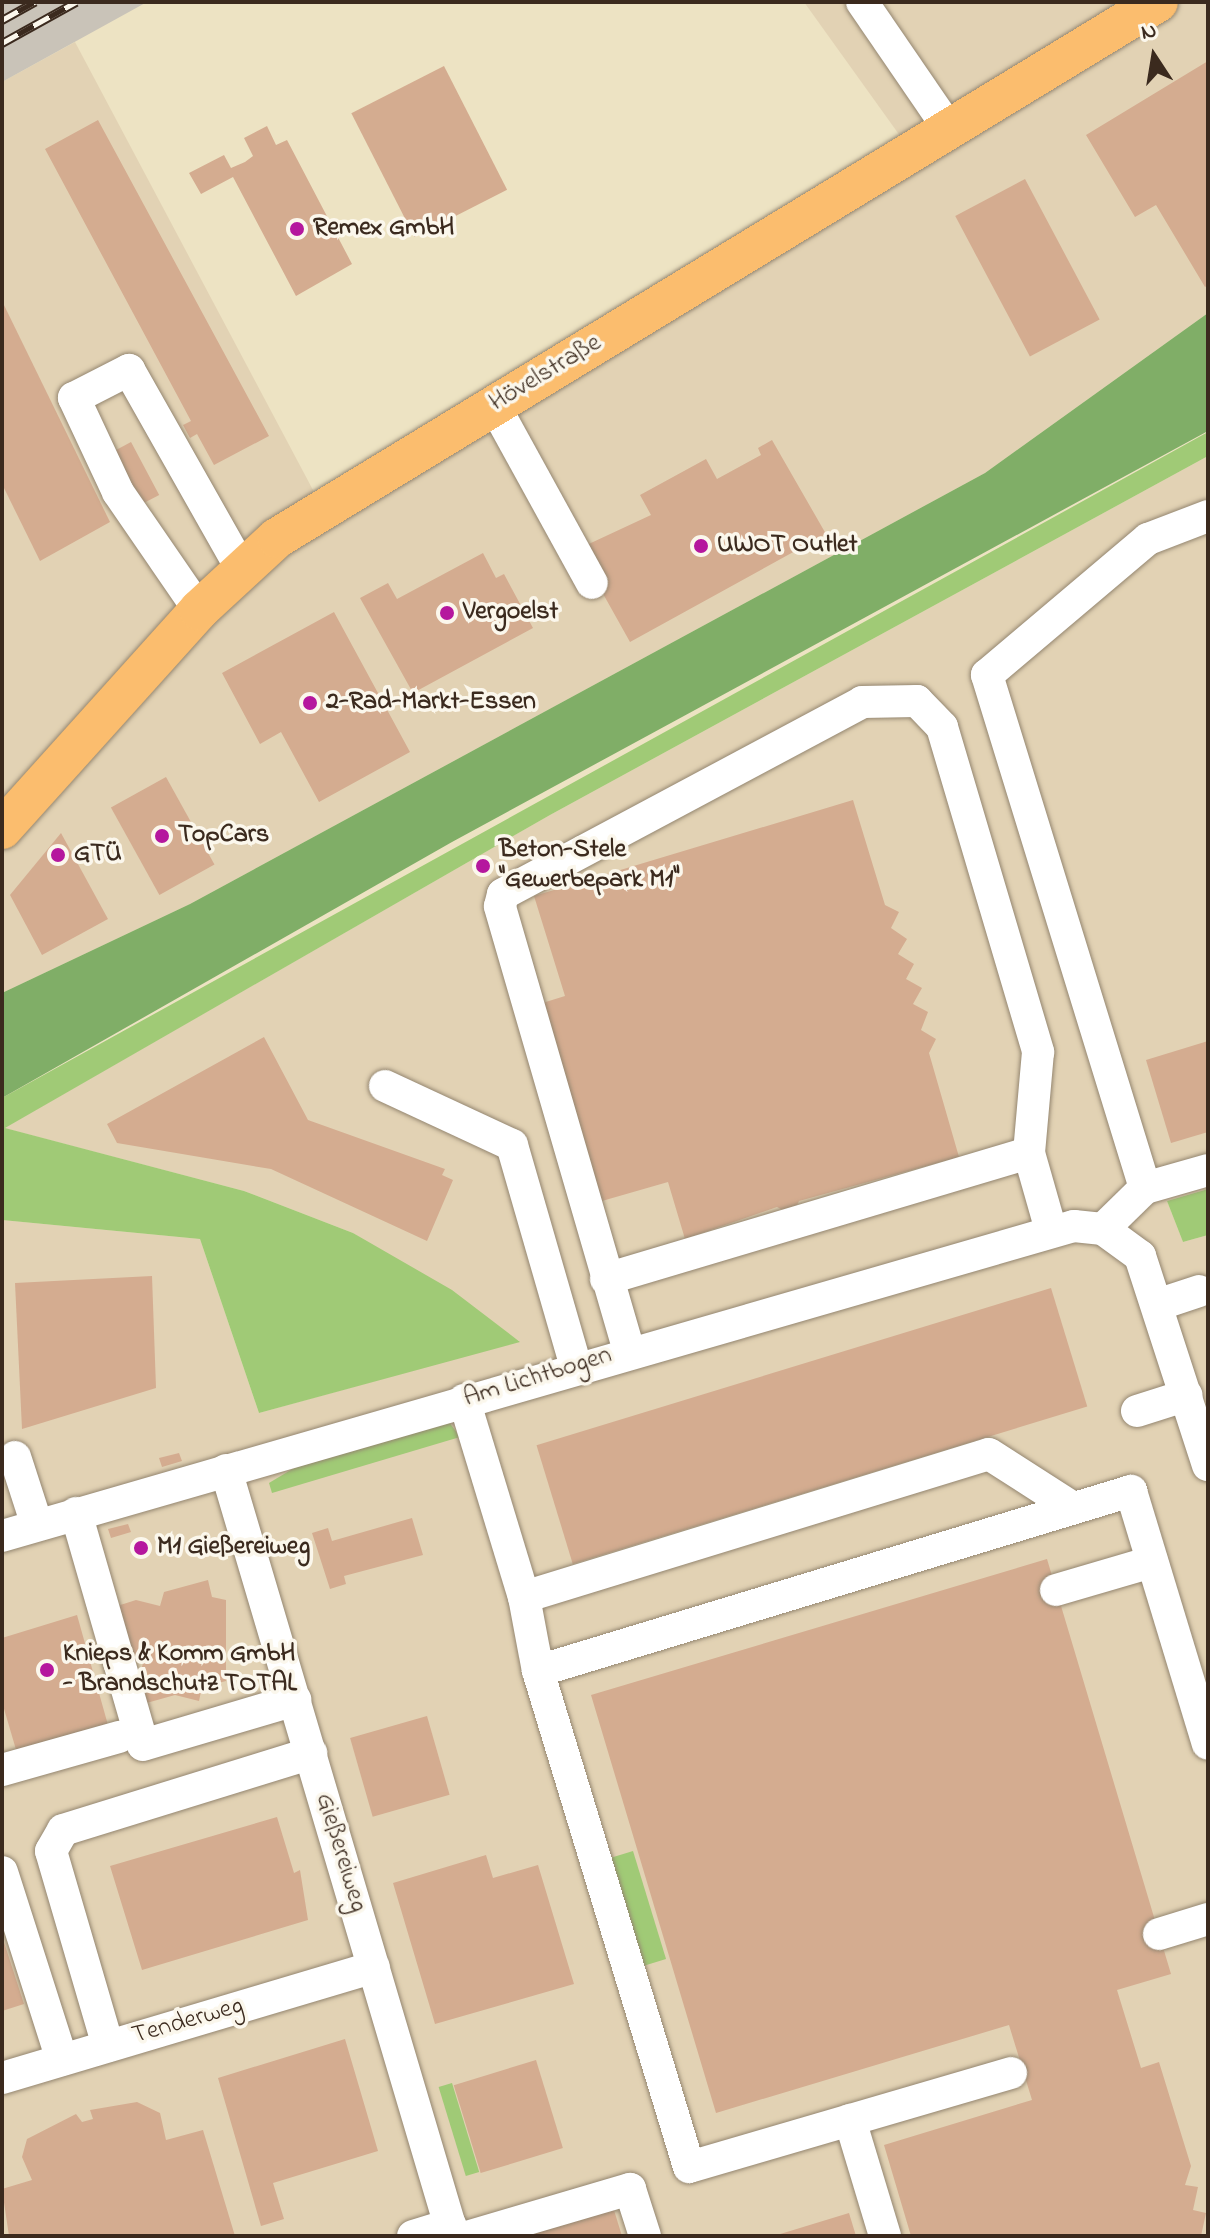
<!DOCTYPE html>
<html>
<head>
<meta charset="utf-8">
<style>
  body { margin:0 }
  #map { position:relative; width:1210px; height:2238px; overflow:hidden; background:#ede3c3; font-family:"Indie Flower",sans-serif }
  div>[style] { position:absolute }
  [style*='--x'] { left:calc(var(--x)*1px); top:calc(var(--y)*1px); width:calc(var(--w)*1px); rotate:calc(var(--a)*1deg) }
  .built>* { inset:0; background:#e2d2b4 }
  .industrial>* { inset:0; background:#c9c3b8 }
  .green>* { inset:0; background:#a0ca76; transform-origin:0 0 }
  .forest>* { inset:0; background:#80ae67 }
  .building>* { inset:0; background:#d4ac90; transform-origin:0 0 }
  .roads { filter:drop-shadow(0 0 2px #948670) drop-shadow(0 0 2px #948670) }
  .minor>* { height:32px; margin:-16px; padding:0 16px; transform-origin:16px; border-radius:16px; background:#fff }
  .major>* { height:40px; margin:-20px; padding:0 20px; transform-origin:20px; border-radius:20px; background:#fbbd6e }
  .rail>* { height:9px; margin-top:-4.5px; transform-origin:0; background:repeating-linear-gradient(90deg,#fbf7ec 0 18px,#3b2a1e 0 36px); box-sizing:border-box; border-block:2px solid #3b2a1e }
  .dots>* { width:22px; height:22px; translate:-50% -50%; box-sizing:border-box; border:4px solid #fbf7ec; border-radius:50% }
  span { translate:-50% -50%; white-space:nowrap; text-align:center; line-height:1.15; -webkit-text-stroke:7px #fbf7ec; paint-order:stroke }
  .poi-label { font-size:26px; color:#3b2a1e; font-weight:700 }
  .left { translate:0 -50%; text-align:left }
  .street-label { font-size:26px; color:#3b2a1e }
  .frame { position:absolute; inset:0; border:4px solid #3b2a1e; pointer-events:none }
  .north { position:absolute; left:1114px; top:16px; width:80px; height:80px; -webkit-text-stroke:6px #fbf7ec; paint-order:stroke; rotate:348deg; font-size:22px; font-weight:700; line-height:32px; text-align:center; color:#3b2a1e }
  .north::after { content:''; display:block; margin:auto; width:28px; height:36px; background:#3b2a1e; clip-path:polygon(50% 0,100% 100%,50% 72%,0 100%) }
</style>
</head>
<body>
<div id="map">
  <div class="built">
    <div style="clip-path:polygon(804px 2px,1148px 2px,908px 147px)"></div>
    <div style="clip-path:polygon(1166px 2px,1208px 2px,1208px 313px,985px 473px,190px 904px,2px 993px,2px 838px,256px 559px)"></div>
    <div style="clip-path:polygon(75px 42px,322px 507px,2px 820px,2px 82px)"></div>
    <div style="clip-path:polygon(1208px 456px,1208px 1189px,1167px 1201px,1183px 1242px,1208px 1235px,1208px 2236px,2px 2236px,2px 1220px,200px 1239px,259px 1413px,519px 1341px,353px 1233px,244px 1191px,4px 1128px,550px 815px)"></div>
  </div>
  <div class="industrial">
    <div style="clip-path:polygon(2px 2px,147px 2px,2px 82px)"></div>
  </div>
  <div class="green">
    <div style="clip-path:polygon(1208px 432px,1208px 456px,550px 815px,5px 1128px,244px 1191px,353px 1233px,452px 1290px,520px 1342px,259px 1413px,200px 1239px,2px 1220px,2px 1098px)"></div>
    <div style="clip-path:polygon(1208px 1189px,1208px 1235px,1183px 1242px,1167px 1201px)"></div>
    <div style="clip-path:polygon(449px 1422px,460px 1437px,272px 1493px,269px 1483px,294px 1468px)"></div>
    <div style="left:633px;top:1851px;width:113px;height:23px;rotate:73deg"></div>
    <div style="left:452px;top:2083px;width:93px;height:14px;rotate:73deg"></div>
  </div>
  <div class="forest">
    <div style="clip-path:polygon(1208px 313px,1208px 431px,452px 842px,2px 1098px,2px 993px,190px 904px,985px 473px)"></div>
  </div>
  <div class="building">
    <div style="clip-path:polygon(1208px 61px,1208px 285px,1205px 287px,1156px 205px,1135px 217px,1086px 135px)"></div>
    <div style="left:444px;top:66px;width:139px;height:104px;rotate:63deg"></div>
    <div style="clip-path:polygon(98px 120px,269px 436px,214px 465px,197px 434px,190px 438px,183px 425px,191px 421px,45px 149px)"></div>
    <div style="clip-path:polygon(267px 126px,276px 145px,287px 140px,352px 264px,296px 296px,233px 177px,201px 194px,189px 173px,224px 155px,231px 168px,245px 162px,253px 156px,244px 138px)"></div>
    <div style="left:1025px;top:179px;width:159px;height:79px;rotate:62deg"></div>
    <div style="clip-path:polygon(2px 301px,110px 522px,40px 561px,2px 484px)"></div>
    <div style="clip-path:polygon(772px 440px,826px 534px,630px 642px,578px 549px,651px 515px,640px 495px,706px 459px,717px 479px,761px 455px,758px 448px)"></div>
    <div style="left:131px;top:442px;width:60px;height:20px;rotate:62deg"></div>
    <div style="clip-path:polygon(483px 553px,496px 578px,504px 574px,533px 628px,413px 693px,360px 598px,388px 583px,397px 599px)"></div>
    <div style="clip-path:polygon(334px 612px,410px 752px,319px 802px,281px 732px,260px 744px,222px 673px)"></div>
    <div style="left:166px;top:777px;width:100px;height:63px;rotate:61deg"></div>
    <div style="clip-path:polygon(853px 800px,885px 905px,899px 912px,891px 928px,907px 939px,898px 954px,914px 964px,906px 979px,922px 988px,913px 1004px,928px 1012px,921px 1030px,936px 1039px,929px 1053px,959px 1157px,799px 1201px,792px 1215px,777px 1207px,685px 1239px,668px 1182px,595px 1203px,536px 1005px,565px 996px,534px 896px)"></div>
    <div style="clip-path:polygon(61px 833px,108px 919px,42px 955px,10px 895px)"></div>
    <div style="clip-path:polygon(264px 1037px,308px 1120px,445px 1169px,442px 1175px,453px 1180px,427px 1241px,271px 1169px,117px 1143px,107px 1124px)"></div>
    <div style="clip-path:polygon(1208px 1041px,1208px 1132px,1171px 1143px,1146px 1060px)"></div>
    <div style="clip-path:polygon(152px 1276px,156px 1388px,22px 1429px,15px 1283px)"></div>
    <div style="left:1051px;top:1288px;width:124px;height:538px;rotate:73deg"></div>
    <div style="clip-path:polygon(179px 1453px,182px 1461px,162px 1467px,159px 1458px)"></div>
    <div style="clip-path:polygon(412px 1518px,423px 1555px,344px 1576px,346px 1584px,330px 1589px,312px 1533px,328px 1528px,332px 1541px)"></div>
    <div style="clip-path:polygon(128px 1524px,131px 1532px,111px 1538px,108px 1529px)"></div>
    <div style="clip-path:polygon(1047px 1559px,1171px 1974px,1117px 1990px,1141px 2068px,1159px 2062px,1191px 2166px,1185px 2185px,1198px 2187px,1193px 2210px,1206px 2213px,1201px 2236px,911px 2236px,884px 2145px,1032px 2100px,1009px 2025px,716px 2113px,591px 1695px)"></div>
    <div style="clip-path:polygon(208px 1580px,212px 1597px,226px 1600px,226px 1681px,202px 1687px,199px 1701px,175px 1695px,143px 1704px,137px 1686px,143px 1663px,130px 1659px,114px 1607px,136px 1600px,160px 1606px,164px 1592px)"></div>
    <div style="clip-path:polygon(77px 1615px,108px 1725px,17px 1753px,2px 1702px,2px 1638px)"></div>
    <div style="left:427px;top:1716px;width:82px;height:80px;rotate:74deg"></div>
    <div style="clip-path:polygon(277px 1817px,294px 1873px,300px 1870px,308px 1920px,142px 1970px,110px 1866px)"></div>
    <div style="clip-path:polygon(486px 1855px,493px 1878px,538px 1865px,574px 1984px,435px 2024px,393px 1883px)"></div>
    <div style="clip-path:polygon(2px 1936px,24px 2004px,2px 2011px)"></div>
    <div style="clip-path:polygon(345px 2039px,378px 2151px,273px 2183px,284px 2219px,261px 2226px,218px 2078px)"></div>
    <div style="left:536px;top:2060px;width:92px;height:86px;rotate:73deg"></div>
    <div style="clip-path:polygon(137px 2102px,160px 2113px,166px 2140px,203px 2130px,235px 2236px,9px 2236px,2px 2189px,32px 2180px,22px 2157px,27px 2139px,76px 2114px,82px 2122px,93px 2119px,90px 2110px)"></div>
    <div style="clip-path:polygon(613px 2207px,622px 2236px,519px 2236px)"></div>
    <div style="clip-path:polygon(849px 2213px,856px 2236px,777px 2236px,777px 2235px)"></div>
  </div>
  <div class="roads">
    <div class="minor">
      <div style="--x:862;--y:2;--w:154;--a:55.6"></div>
      <div style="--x:494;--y:405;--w:203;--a:61.2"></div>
      <div style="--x:199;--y:610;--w:143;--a:-124.5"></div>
      <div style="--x:118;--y:492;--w:104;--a:-115.1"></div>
      <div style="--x:74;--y:398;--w:62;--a:-27"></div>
      <div style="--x:129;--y:370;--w:227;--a:60.5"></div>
      <div style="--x:385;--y:1086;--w:140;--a:24.9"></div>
      <div style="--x:512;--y:1145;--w:231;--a:73.9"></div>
      <div style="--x:1145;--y:1188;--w:537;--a:-107.12"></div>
      <div style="--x:987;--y:675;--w:211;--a:-40.2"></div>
      <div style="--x:1148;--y:539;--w:64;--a:-21"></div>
      <div style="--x:1103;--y:1229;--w:59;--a:-44.3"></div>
      <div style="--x:1145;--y:1188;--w:66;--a:-15.9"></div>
      <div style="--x:606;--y:1279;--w:441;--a:-16.6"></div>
      <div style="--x:1160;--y:1304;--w:41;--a:-18.4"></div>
      <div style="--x:629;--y:1351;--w:463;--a:-106.2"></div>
      <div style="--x:500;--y:906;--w:12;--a:-76"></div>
      <div style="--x:503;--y:894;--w:407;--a:-28.1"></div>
      <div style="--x:862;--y:702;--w:55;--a:-1"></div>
      <div style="--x:917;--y:701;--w:36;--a:46"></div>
      <div style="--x:942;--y:727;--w:339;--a:73.5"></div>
      <div style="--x:1038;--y:1052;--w:101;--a:95.1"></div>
      <div style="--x:1029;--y:1153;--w:80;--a:74.1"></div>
      <div style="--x:464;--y:1400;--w:206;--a:73.1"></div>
      <div style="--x:524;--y:1597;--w:486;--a:-17.1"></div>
      <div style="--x:989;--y:1454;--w:100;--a:32.7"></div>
      <div style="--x:1137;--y:1411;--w:52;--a:-17.7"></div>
      <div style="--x:15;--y:1457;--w:71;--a:72.1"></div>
      <div style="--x:226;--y:1470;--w:799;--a:73.49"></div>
      <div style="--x:76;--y:1513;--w:241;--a:73.9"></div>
      <div style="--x:143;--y:1745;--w:159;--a:-16.5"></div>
      <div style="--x:2;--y:1536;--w:1116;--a:-16.13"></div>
      <div style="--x:1074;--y:1226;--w:29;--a:6"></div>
      <div style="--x:1103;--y:1229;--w:46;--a:36.1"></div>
      <div style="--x:1140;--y:1256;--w:220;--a:72"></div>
      <div style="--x:1056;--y:1590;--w:100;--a:-16.3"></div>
      <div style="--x:524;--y:1597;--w:75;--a:79.3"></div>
      <div style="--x:2;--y:1770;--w:122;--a:-15.8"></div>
      <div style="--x:2;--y:1872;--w:197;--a:72.3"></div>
      <div style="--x:1159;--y:1934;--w:51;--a:-17"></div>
      <div style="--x:108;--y:2046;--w:203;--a:-106.3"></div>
      <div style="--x:51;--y:1851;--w:24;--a:-60"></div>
      <div style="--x:63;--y:1830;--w:260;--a:-17.2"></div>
      <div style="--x:1011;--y:2073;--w:335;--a:163.7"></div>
      <div style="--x:689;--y:2167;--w:518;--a:-106.93"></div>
      <div style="--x:538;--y:1671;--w:620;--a:-16.89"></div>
      <div style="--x:1131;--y:1491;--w:264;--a:73.1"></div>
      <div style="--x:2;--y:2078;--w:388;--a:-16.6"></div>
      <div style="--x:850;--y:2120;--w:121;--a:73.2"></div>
      <div style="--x:413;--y:2236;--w:39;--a:-17"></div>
      <div style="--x:470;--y:2236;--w:167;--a:-16.4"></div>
      <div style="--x:630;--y:2189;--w:49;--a:72.3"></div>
    </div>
    <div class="major">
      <div style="--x:2;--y:829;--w:295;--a:-48"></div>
      <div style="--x:199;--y:610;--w:106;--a:-42.7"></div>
      <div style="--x:277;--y:538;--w:1031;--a:-31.32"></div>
    </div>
  </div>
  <div class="rail">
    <div style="--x:2;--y:20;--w:38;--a:-29"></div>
    <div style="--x:2;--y:43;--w:85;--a:-29"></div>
  </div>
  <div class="dots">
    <div style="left:297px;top:229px;background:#b5179e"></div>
    <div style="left:701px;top:546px;background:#b5179e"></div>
    <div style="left:447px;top:613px;background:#b5179e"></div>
    <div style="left:310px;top:703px;background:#b5179e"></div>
    <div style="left:162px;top:836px;background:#b5179e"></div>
    <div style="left:58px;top:855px;background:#b5179e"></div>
    <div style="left:483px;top:866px;background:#b5179e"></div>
    <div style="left:141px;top:1548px;background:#b5179e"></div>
    <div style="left:47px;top:1670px;background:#b5179e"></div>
  </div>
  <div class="poi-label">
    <span class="left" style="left:313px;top:229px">Remex GmbH</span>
    <span class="left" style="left:717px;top:546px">UWOT Outlet</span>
    <span class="left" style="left:463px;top:613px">Vergoelst</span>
    <span class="left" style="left:326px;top:703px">2-Rad-Markt-Essen</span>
    <span class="left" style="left:178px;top:836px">TopCars</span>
    <span class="left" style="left:499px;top:866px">Beton-Stele<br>"Gewerbepark M1"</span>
    <span class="left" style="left:74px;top:855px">GTÜ</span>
    <span class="left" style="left:157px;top:1548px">M1 Gießereiweg</span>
    <span class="left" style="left:63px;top:1670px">Knieps &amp; Komm GmbH<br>- Brandschutz TOTAL</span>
  </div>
  <div class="street-label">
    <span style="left:546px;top:374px;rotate:-31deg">Hövelstraße</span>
    <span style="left:538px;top:1378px;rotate:-17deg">Am Lichtbogen</span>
    <span style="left:340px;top:1853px;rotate:73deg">Gießereiweg</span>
    <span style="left:188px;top:2022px;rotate:-16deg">Tenderweg</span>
  </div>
  <div class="frame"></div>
  <div class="north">N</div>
</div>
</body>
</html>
